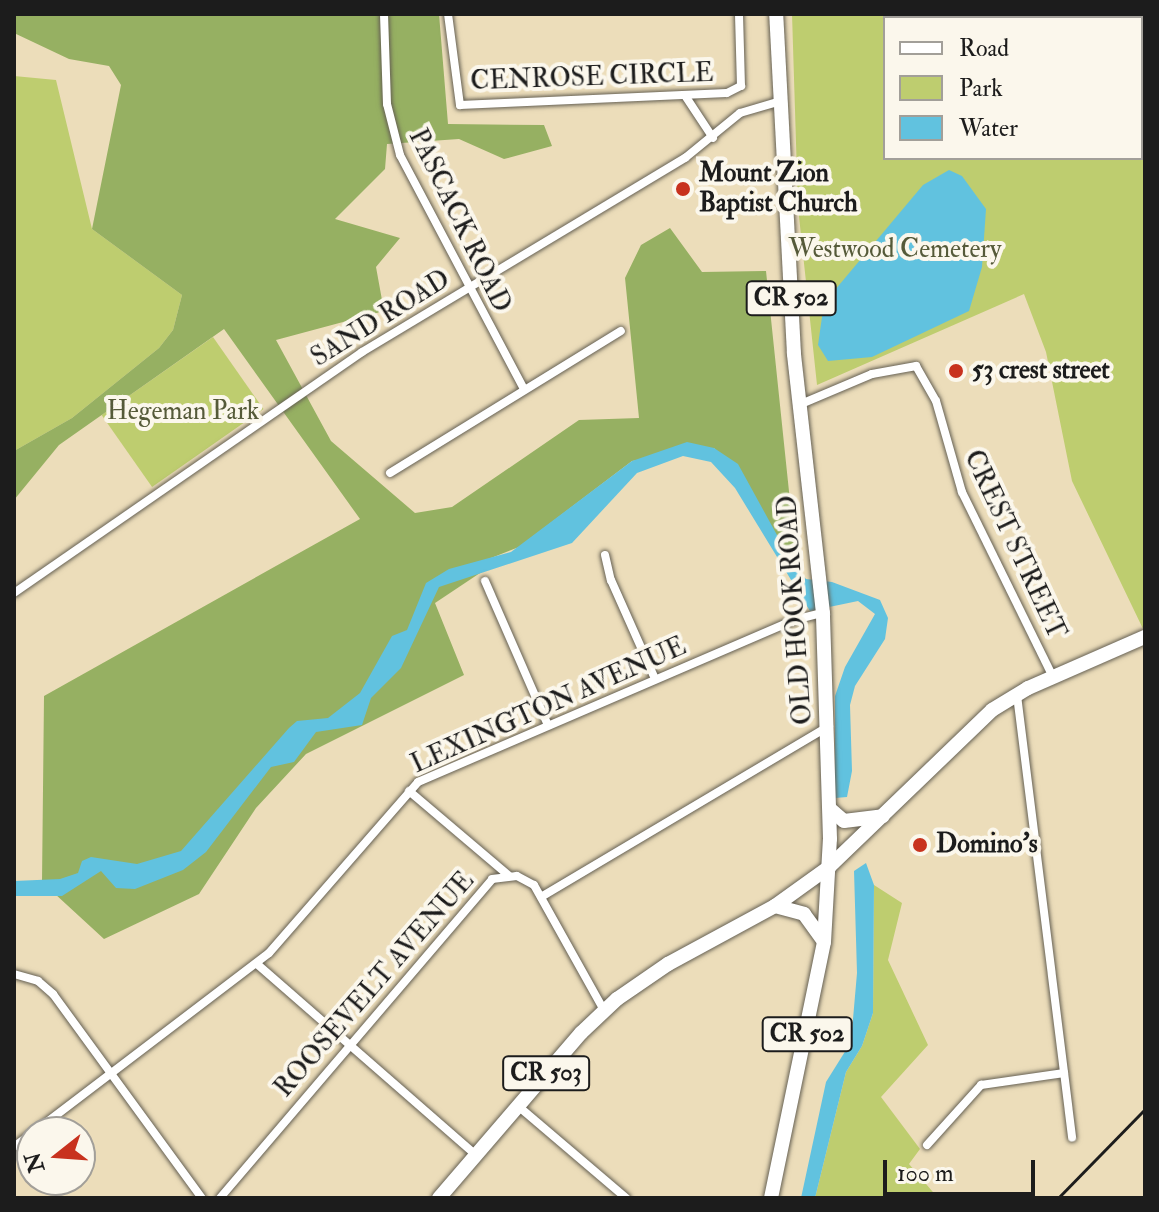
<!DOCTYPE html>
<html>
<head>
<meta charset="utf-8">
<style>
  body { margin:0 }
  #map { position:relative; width:1159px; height:1212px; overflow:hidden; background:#ecddba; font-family:"IM FELL Double Pica",serif }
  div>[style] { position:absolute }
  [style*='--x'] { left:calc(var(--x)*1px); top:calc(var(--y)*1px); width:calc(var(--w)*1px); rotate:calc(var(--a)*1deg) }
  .green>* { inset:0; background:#becd6f; transform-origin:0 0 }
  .forest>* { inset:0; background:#96b062 }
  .water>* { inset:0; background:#61c2df }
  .roads { filter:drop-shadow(0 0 2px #656053) drop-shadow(0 0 2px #656053) }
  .minor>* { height:8px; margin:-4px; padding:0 4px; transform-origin:4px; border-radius:4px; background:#fff }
  .primary>* { height:14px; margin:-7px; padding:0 7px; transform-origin:7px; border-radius:7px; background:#fff }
  .rail>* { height:3px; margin:-1.5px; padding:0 1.5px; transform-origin:1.5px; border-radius:1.5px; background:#1c1c1c }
  .dots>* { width:22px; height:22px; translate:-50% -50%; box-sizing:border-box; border:4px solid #fbf7ec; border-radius:50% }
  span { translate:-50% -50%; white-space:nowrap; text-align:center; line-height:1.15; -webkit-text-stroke:8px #fbf7ec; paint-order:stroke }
  .shield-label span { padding:2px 6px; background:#fbf7ec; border:2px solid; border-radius:6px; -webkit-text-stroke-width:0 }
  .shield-label { font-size:24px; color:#1c1c1c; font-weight:700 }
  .street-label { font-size:26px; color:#1c1c1c }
  .poi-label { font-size:26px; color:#1c1c1c; font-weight:700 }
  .left { translate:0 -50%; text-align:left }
  .park-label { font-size:26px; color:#555a39 }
  .frame { position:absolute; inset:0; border:16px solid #1c1c1c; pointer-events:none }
  .legend { position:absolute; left:883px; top:16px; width:260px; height:144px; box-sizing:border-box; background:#fbf7ec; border:2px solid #a29f99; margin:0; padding:10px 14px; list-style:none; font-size:24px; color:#1c1c1c }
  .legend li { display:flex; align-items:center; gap:16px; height:40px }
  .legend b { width:40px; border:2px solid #a29f99 }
  .north { position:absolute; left:16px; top:1116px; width:80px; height:80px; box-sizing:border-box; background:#fbf7ec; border:2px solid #a29f99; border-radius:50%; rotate:253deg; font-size:22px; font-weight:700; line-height:32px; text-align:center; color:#1c1c1c }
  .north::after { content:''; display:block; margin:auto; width:28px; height:36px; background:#c8321e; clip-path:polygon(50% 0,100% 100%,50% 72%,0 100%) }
  .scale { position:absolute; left:883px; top:1160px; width:152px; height:36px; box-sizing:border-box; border:4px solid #1c1c1c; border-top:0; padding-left:10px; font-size:24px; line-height:28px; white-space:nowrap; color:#1c1c1c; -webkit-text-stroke:6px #fbf7ec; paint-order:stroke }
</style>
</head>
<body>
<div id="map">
  <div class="green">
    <div style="clip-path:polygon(evenodd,792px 14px,1145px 14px,1145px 633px,1072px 481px,1046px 352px,1024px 294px,817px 385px,798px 207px,792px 14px,885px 18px,1141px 18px,1141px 158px,885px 158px,885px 18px)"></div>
    <div style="clip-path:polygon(14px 76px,56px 80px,92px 229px,182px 295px,173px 330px,159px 348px,72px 418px,14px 451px)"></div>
    <div style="left:213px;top:337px;width:88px;height:136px;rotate:55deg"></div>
    <div style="clip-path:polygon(874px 885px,902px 903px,888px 960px,928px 1045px,881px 1097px,920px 1149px,909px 1164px,938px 1198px,815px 1198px,846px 1072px,862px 1046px,873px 1013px)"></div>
  </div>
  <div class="forest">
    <div style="clip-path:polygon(14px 14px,439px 14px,448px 124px,544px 125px,552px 146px,504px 159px,459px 139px,387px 144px,385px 169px,335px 219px,400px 238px,376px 267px,384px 311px,276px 340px,331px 441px,415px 513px,452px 507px,579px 420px,639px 418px,625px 278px,641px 245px,670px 228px,702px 272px,766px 271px,797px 568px,714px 448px,632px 461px,519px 547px,481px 562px,492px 565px,435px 603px,464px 675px,306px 754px,256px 808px,199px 894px,104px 939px,42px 882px,44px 696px,360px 519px,224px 329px,59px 445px,14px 500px,14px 451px,72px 418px,159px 348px,173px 330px,182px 295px,92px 229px,121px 85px,109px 66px,69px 59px,14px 33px)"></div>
  </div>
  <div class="water">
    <div style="clip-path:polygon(949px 170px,962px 176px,986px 209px,982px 267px,969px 311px,872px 357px,828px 361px,818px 345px,824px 303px,923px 185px)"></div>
    <div style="clip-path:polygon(687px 442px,714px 448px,738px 464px,794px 566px,806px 579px,832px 582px,880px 600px,888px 618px,885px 639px,855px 686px,850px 705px,852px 771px,847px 797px,835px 798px,835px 696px,845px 667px,875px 614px,858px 601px,810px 611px,735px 488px,711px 462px,683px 456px,637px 473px,572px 543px,439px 587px,401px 668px,371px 698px,362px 725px,316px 732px,294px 762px,271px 767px,206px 852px,183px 870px,135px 889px,116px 888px,101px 871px,62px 896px,14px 896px,14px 881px,60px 879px,78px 873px,82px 861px,91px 857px,137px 864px,181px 851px,289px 728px,297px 721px,328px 718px,360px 693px,392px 636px,407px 630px,426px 583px,449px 569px,511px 552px,632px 461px)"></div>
    <div style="clip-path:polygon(866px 863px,874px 885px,873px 1013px,862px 1046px,846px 1072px,815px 1198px,801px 1198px,826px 1082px,851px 1042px,857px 973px,854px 871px)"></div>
  </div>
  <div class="roads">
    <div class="minor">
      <div style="--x:384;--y:14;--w:90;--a:88.1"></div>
      <div style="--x:387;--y:104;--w:53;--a:75.7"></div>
      <div style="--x:400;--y:155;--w:265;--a:62.1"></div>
      <div style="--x:448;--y:14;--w:92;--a:82.5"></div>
      <div style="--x:460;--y:105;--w:267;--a:-2.6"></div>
      <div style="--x:727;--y:93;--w:16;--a:-27"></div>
      <div style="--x:741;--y:86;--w:72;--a:-91.6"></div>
      <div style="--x:686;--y:97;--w:49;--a:56.6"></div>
      <div style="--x:801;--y:404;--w:77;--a:-22.9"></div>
      <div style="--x:872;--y:374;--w:45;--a:-10.3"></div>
      <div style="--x:916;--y:366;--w:40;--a:60.3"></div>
      <div style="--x:936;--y:401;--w:95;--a:74.1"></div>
      <div style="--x:962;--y:492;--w:206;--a:63.8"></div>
      <div style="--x:390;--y:473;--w:271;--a:-31.6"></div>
      <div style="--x:605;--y:555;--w:26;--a:77"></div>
      <div style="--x:611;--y:580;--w:108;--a:66"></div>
      <div style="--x:485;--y:581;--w:157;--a:66.4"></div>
      <div style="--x:14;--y:593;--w:423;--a:-34.7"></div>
      <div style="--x:362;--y:352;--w:377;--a:-31"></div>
      <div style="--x:685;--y:158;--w:71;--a:-39.3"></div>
      <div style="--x:740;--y:113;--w:43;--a:-16.3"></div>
      <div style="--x:1017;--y:695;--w:446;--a:82.9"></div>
      <div style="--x:409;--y:791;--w:130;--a:40.3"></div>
      <div style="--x:541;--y:897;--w:335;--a:-30.7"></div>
      <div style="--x:257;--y:964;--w:291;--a:41.1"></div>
      <div style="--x:14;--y:974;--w:25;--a:16"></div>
      <div style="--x:38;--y:981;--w:20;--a:41"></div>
      <div style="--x:53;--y:994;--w:253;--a:53.9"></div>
      <div style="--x:518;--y:1106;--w:142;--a:40.4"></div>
      <div style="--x:34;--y:1132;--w:295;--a:-37.3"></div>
      <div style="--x:269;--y:953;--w:227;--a:-48.9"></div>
      <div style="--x:418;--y:782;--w:409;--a:-23.3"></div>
      <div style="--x:794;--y:620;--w:30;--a:-14"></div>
      <div style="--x:927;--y:1145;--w:81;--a:-48"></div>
      <div style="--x:981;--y:1085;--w:84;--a:-8.2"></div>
      <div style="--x:14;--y:1147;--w:23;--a:-38"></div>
      <div style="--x:220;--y:1198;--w:419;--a:-49.5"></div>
      <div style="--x:492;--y:879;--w:25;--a:-7"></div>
      <div style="--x:517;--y:876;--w:19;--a:28"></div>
      <div style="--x:534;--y:885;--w:143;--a:60.8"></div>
    </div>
    <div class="primary">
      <div style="--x:830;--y:809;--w:18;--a:41"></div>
      <div style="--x:844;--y:821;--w:39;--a:-7"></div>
      <div style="--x:775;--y:906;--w:30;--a:15"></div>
      <div style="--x:804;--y:914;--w:32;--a:54"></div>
      <div style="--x:439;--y:1198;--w:218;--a:-49.3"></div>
      <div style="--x:581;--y:1033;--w:50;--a:-43.4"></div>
      <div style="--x:617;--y:999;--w:62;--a:-34.5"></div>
      <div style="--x:668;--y:964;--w:122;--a:-28.5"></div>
      <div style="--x:775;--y:906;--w:67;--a:-35.8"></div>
      <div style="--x:829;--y:867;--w:226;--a:-43.9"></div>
      <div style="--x:992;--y:710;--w:42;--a:-31.4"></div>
      <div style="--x:1028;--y:688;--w:128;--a:-23.6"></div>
      <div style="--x:771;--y:1198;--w:261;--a:-78.3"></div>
      <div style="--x:824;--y:942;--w:103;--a:-86.7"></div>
      <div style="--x:830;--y:839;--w:226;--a:-91.8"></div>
      <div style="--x:823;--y:613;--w:261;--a:-96.4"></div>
      <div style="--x:794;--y:354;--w:340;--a:-93"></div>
    </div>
  </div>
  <div class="rail">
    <div style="--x:1058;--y:1198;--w:124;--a:-45.7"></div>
  </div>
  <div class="dots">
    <div style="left:683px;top:189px;background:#c8321e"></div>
    <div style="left:956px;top:371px;background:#c8321e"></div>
    <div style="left:920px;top:845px;background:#c8321e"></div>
  </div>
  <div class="shield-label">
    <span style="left:791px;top:298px">CR 502</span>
    <span style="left:807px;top:1034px">CR 502</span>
    <span style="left:546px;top:1073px">CR 503</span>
  </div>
  <div class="street-label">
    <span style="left:592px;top:78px;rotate:-2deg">CENROSE CIRCLE</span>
    <span style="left:459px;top:221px;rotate:64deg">PASCACK ROAD</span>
    <span style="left:381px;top:319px;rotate:-32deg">SAND ROAD</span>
    <span style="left:1014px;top:545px;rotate:65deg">CREST STREET</span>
    <span style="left:796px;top:610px;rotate:-94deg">OLD HOOK ROAD</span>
    <span style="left:549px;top:706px;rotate:-24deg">LEXINGTON AVENUE</span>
    <span style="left:375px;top:985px;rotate:-49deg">ROOSEVELT AVENUE</span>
  </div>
  <div class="poi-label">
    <span class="left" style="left:699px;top:189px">Mount Zion<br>Baptist Church</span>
    <span class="left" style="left:972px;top:371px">53 crest street</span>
    <span class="left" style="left:936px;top:845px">Domino's</span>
  </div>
  <div class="park-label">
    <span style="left:895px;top:250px">Westwood Cemetery</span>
    <span style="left:183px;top:412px">Hegeman Park</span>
  </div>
  <div class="frame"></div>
  <ul class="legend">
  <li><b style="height:10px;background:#fff"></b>Road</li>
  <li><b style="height:22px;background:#becd6f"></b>Park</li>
  <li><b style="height:22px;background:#61c2df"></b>Water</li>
  </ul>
  <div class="north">N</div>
  <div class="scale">100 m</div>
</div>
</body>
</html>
